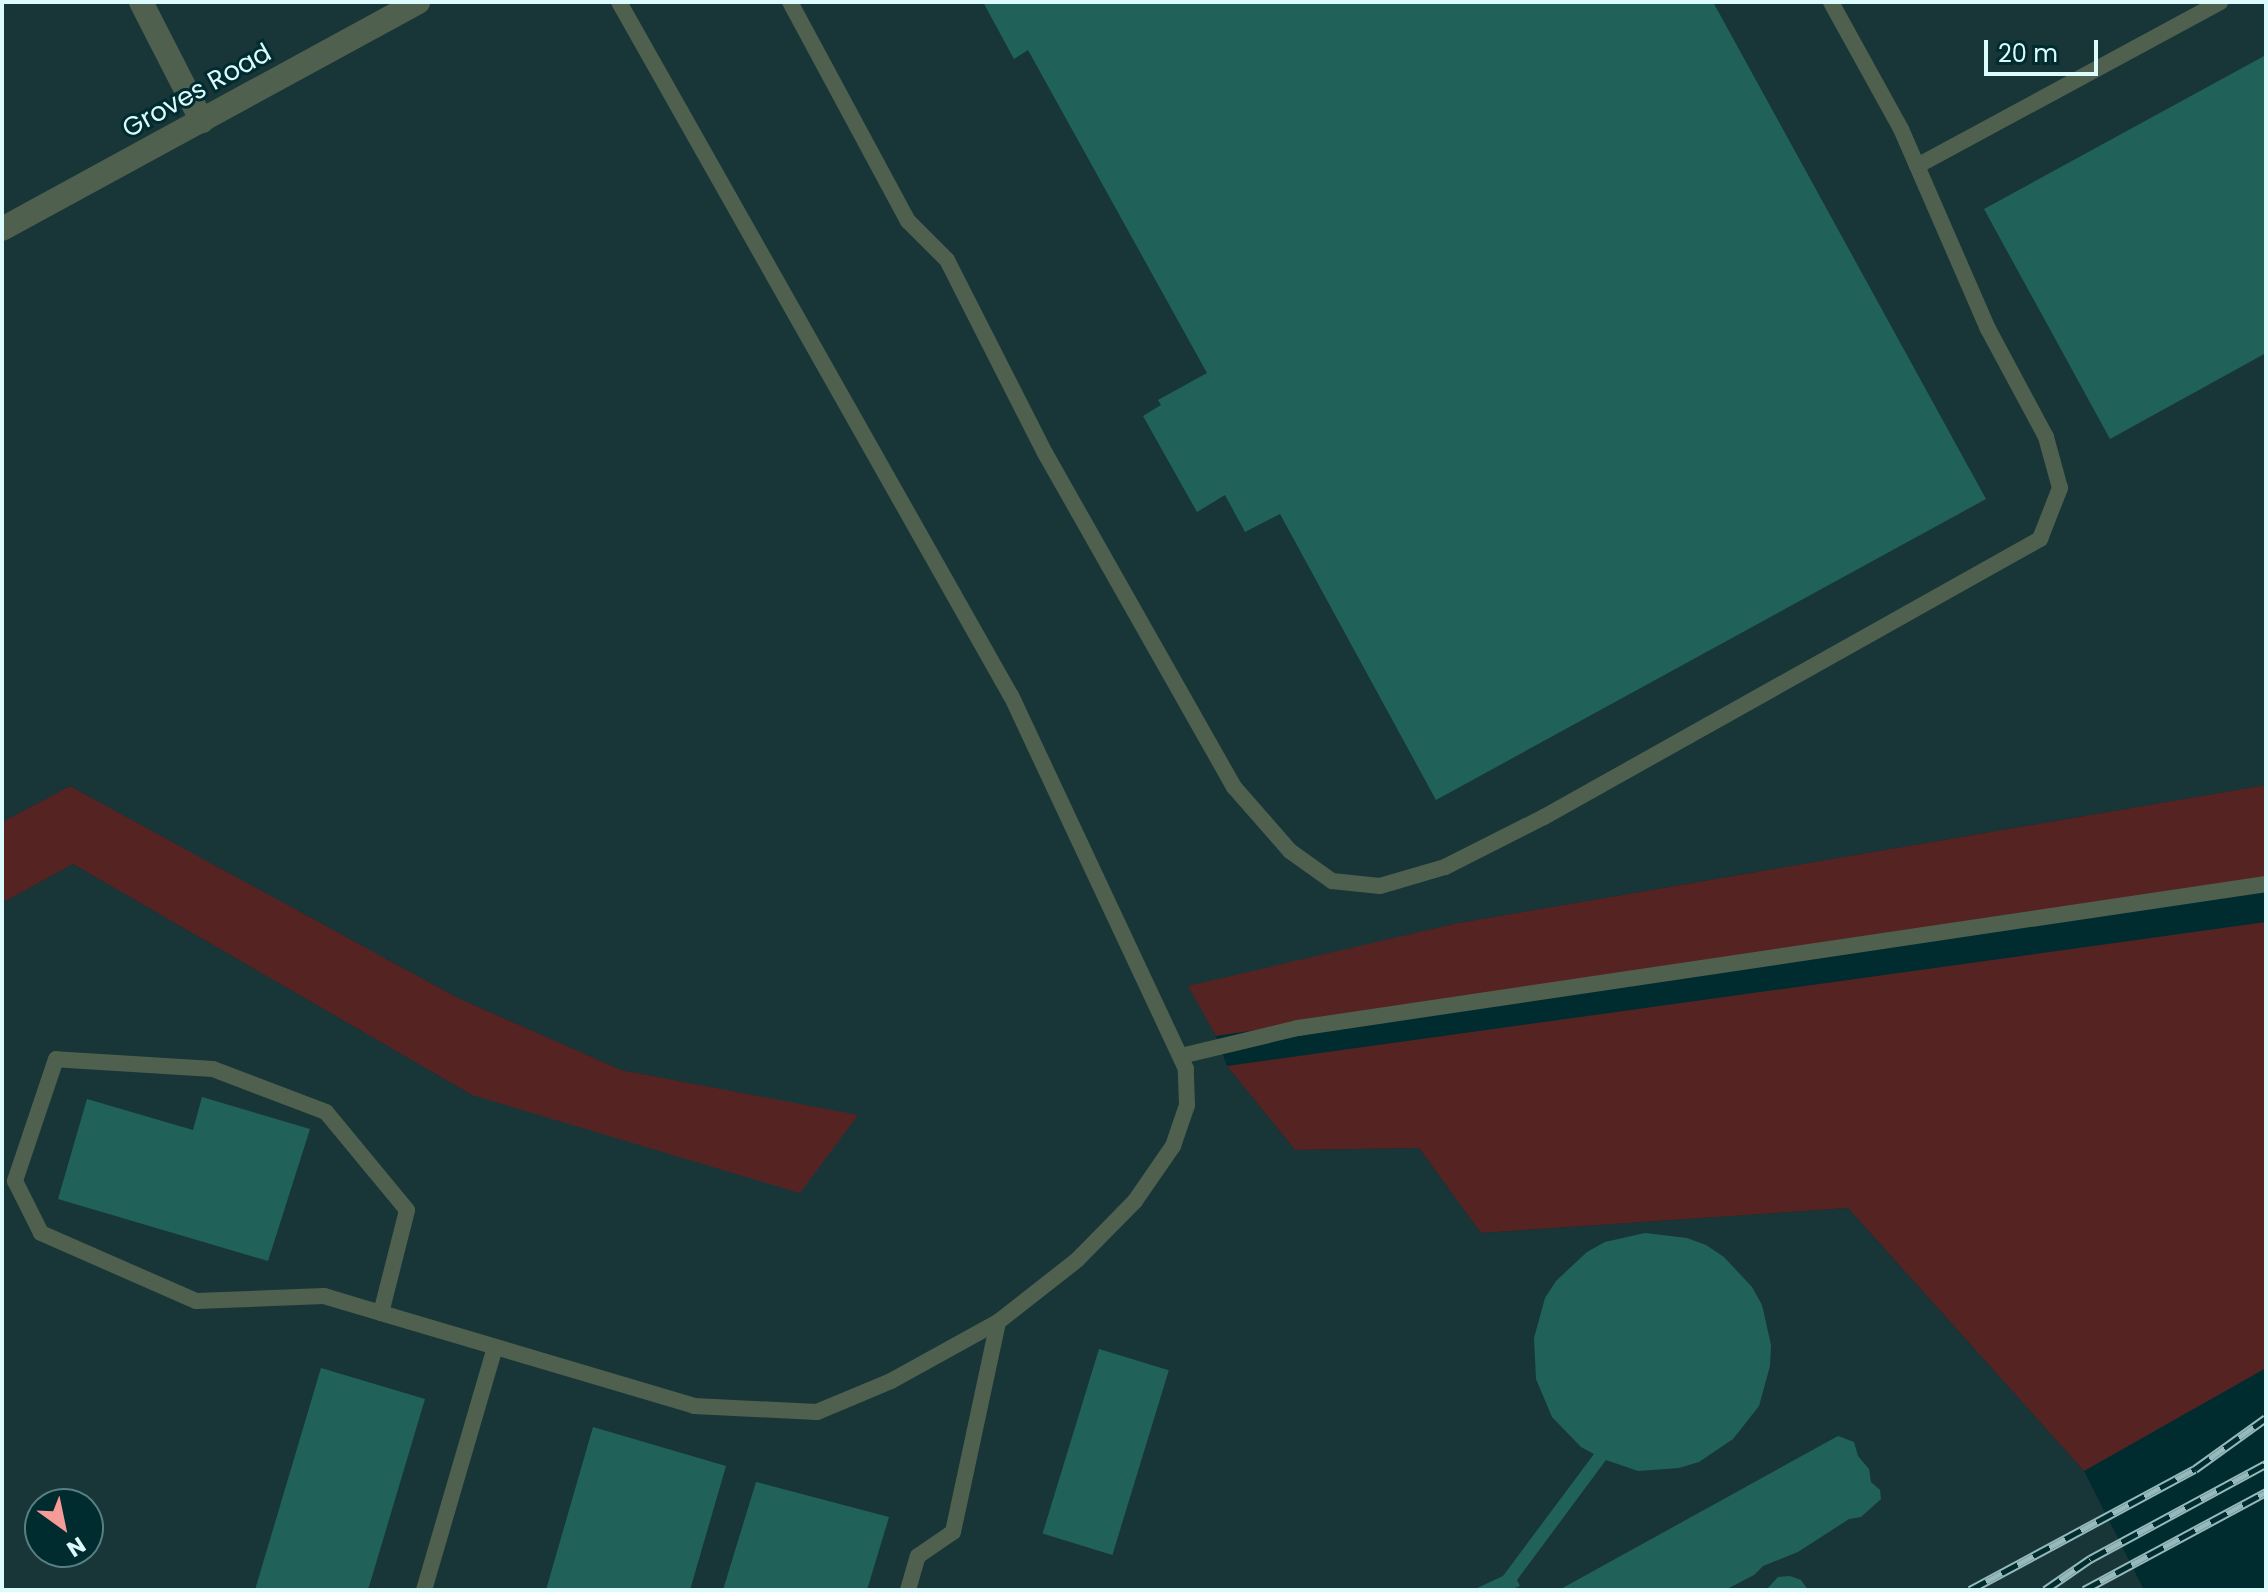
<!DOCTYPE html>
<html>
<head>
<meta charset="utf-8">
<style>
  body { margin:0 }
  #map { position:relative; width:2268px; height:1592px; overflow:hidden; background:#002c30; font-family:Poppins,sans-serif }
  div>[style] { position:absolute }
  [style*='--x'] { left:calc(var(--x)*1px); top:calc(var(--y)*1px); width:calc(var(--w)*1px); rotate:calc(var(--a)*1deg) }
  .built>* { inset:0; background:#183638 }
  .green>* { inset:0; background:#562323 }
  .building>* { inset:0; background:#206259; transform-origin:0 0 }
  .service>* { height:16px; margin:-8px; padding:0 8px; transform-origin:8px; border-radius:8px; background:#50604e }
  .minor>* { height:24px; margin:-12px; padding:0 12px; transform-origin:12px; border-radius:12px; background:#50604e }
  .tertiary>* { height:24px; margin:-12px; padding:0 12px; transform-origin:12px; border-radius:12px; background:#50604e }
  .rail>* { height:9px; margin-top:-4.5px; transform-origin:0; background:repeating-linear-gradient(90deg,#002c30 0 18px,#96b9bb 0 36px); box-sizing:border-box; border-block:2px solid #96b9bb }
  span { translate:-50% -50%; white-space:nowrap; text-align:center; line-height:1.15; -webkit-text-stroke:6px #002c30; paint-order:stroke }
  .street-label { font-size:26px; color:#dcfbfd }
  .frame { position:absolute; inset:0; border:4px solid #dcfbfd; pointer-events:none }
  .north { position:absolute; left:24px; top:1488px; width:80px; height:80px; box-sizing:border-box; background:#002c30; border:2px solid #587f82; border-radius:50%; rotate:147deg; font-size:22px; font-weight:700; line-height:32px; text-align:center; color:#dcfbfd }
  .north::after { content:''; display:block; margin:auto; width:28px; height:36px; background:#f59b98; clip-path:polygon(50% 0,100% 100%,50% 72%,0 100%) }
  .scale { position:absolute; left:1984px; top:40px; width:114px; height:36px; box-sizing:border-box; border:4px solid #dcfbfd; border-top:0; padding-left:10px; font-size:24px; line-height:28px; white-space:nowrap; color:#dcfbfd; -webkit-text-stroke:6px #002c30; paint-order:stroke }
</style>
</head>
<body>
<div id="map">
  <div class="built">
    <div style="clip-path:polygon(evenodd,2px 2px,2266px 2px,2266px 785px,1458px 923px,1189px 987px,1216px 1036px,1227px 1066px,1295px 1150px,1419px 1148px,1481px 1233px,1848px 1208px,2084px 1471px,2144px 1590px,2px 1590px,2px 903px,73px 864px,472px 1095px,857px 1116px,621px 1070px,458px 998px,70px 786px,2px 822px,2px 2px,40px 1504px,88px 1504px,88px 1552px,40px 1552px,40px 1504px)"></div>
  </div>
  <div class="green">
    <div style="clip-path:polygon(2266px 785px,2266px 877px,1216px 1036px,1188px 986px,1458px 923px)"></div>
    <div style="clip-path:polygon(70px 786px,458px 998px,621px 1070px,858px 1115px,800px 1193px,472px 1095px,73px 864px,2px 903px,2px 822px)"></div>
    <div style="clip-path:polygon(2266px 922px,2266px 1368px,2084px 1471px,1848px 1208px,1481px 1233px,1419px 1148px,1295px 1150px,1227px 1066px)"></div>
  </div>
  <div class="building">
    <div style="clip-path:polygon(983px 2px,1713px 2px,1986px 499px,1436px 800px,1280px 514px,1245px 532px,1225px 495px,1197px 512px,1143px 416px,1161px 405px,1158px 400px,1207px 373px,1028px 50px,1014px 59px)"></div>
    <div style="clip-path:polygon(2266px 55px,2266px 353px,2110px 439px,1984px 209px)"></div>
    <div style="clip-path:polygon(202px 1097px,310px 1129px,268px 1261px,58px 1199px,87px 1099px,193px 1130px)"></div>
    <div style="clip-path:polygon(1645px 1233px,1687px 1238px,1706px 1245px,1724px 1257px,1752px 1287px,1762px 1305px,1771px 1345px,1770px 1366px,1759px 1406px,1733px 1439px,1699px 1462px,1679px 1468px,1638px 1471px,1606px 1460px,1517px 1580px,1520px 1586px,1510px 1590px,1473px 1590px,1503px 1576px,1594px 1454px,1581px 1447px,1552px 1417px,1536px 1379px,1534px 1338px,1545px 1298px,1556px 1281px,1587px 1252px,1605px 1242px)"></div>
    <div style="left:1099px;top:1349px;width:73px;height:193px;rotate:17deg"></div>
    <div style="clip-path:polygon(321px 1368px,425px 1399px,368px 1590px,255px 1590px)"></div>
    <div style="clip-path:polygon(593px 1427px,726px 1466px,690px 1590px,546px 1590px)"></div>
    <div style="clip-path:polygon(1838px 1436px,1854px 1442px,1858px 1456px,1869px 1469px,1871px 1482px,1880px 1490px,1881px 1499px,1861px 1517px,1849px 1519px,1798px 1552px,1763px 1566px,1754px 1575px,1725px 1590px,1559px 1590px)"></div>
    <div style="clip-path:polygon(756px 1482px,889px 1517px,867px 1590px,723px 1590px)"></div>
    <div style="clip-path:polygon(1790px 1576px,1801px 1580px,1808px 1590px,1766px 1590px,1778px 1577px)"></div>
  </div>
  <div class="service">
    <div style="--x:790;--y:2;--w:249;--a:61.7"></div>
    <div style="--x:908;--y:221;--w:55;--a:45"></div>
    <div style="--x:947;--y:260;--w:216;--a:63.1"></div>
    <div style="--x:1045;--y:453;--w:384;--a:60.5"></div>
    <div style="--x:1234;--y:787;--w:85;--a:48.8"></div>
    <div style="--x:1290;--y:851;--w:52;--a:35.5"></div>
    <div style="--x:1332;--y:881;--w:48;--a:5.9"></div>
    <div style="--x:1380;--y:886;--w:68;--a:-16.3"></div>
    <div style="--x:1445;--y:867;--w:111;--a:-26.8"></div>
    <div style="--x:1544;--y:817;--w:569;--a:-29.27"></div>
    <div style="--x:2040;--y:539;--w:55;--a:-68.6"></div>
    <div style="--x:2060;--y:488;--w:53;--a:-105.4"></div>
    <div style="--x:2046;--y:437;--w:123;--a:-118.2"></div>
    <div style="--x:1988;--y:329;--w:218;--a:-113.5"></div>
    <div style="--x:1901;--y:129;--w:145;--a:-118.9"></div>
    <div style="--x:1917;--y:166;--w:345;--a:-28.4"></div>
    <div style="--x:1181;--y:1056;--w:120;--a:-13.5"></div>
    <div style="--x:1298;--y:1028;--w:979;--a:-8.46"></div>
    <div style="--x:381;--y:1313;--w:106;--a:-75.8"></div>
    <div style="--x:407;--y:1210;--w:127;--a:-129.6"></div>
    <div style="--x:326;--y:1112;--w:121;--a:-159.2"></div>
    <div style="--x:213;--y:1069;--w:157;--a:-176.4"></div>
    <div style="--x:56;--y:1059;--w:129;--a:108.6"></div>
    <div style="--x:15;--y:1181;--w:58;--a:63.4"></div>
    <div style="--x:41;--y:1233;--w:169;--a:23.7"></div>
    <div style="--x:196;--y:1301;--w:128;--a:-2.2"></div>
    <div style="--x:324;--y:1296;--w:59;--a:16.6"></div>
    <div style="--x:381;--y:1313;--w:327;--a:16.5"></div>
    <div style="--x:694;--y:1406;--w:123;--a:2.8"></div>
    <div style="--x:817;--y:1412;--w:80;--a:-22.7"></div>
    <div style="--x:891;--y:1381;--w:122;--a:-28.9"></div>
    <div style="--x:998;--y:1322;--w:100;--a:-38.1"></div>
    <div style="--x:1077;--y:1260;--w:83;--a:-45.5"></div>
    <div style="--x:1135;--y:1201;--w:67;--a:-55.4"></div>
    <div style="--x:1173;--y:1146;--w:43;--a:-71.1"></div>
    <div style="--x:1187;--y:1105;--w:36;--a:-92"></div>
    <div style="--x:1186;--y:1069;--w:412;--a:-115.1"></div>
    <div style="--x:1011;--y:696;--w:797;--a:-119.46"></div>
    <div style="--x:424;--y:1590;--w:253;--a:-73.7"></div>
    <div style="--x:908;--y:1590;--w:35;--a:-74"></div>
    <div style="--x:918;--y:1556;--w:42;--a:-34.4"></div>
    <div style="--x:953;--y:1532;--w:215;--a:-77.9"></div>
  </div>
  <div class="minor">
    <div style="--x:141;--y:2;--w:134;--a:62.9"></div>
  </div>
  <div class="tertiary">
    <div style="--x:2;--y:229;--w:474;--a:-28.6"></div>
  </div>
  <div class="rail">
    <div style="--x:1970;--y:1590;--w:255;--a:-28.3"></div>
    <div style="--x:2195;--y:1469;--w:87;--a:-35.7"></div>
    <div style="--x:2045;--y:1590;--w:55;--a:-34.6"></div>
    <div style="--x:2090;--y:1559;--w:200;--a:-28.4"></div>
    <div style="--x:2084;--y:1590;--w:207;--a:-28.3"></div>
  </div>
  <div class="street-label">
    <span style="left:197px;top:91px;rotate:-29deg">Groves Road</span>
  </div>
  <div class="frame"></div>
  <div class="north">N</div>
  <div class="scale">20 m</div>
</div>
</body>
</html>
